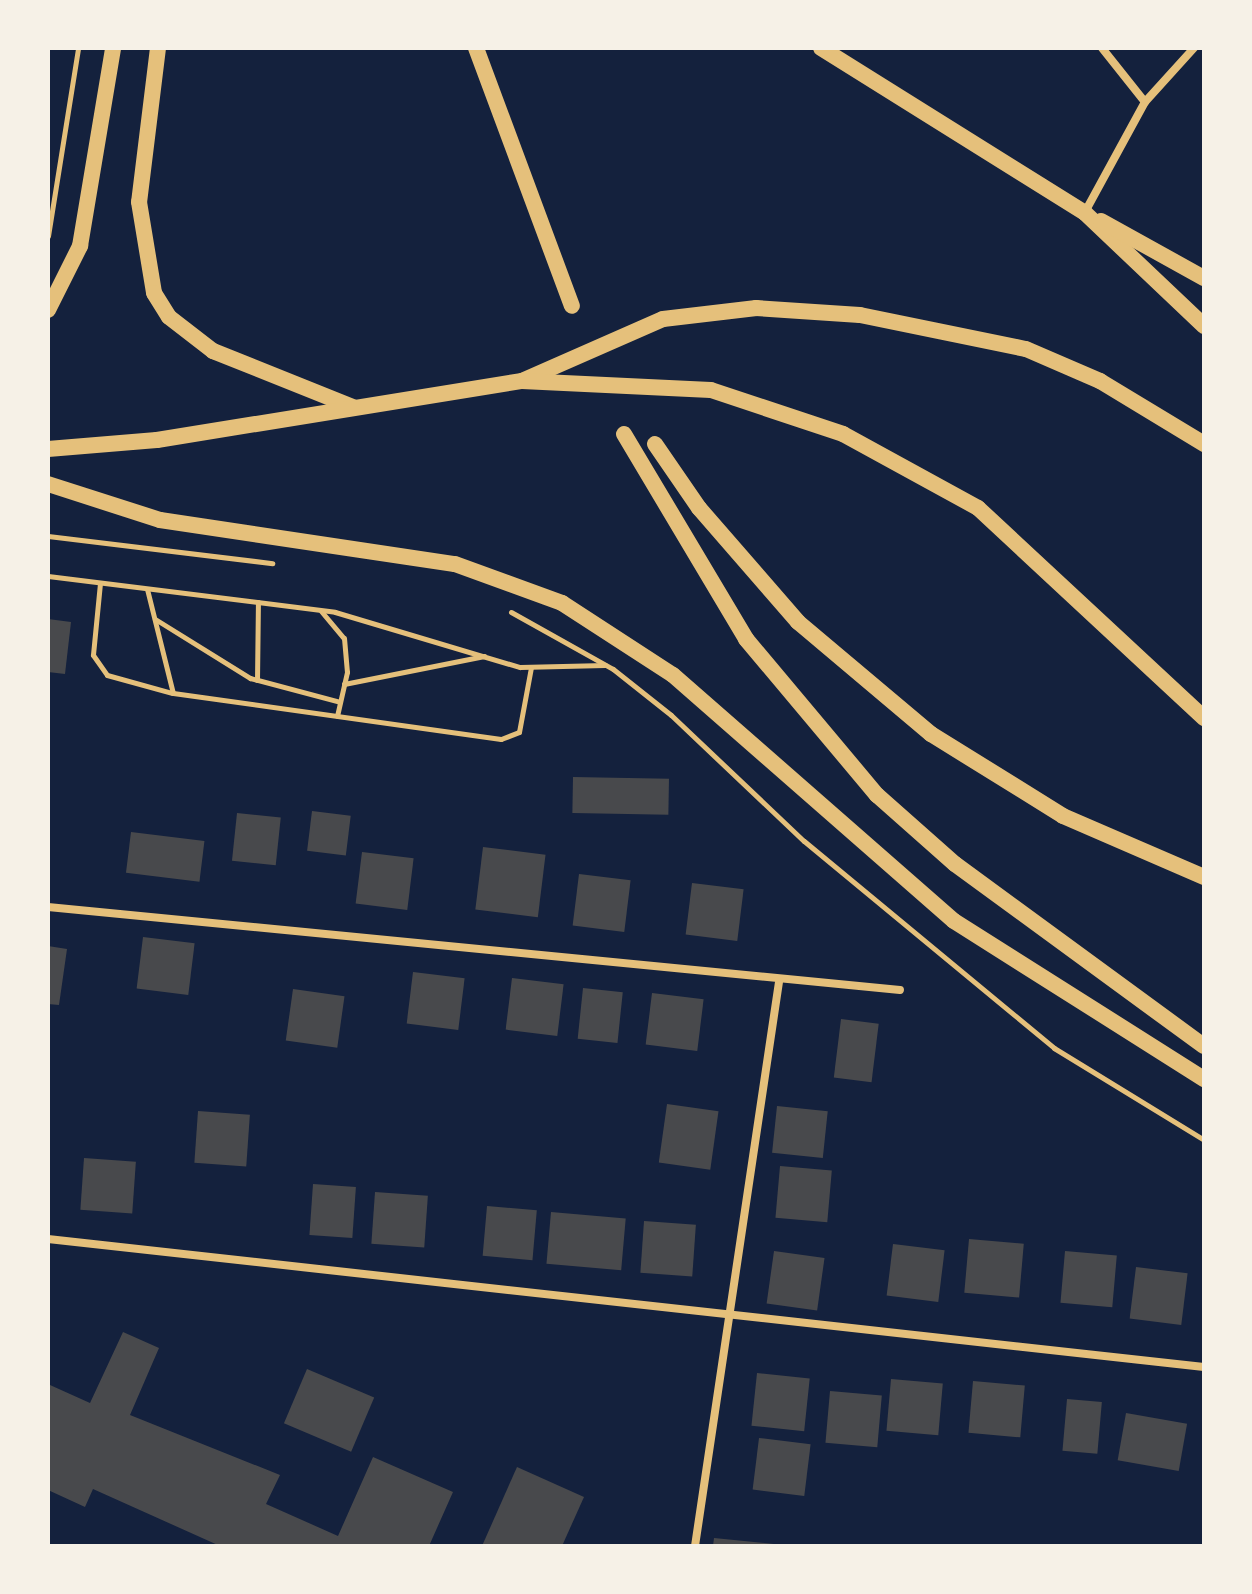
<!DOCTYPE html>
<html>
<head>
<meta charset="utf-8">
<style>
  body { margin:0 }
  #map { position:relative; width:1252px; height:1594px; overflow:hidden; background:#14213d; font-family:"Libre Baskerville",serif }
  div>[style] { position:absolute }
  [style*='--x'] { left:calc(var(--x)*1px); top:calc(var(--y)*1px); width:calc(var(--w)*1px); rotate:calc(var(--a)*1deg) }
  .building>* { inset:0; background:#48494c; transform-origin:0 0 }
  .path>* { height:5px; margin:-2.5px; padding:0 2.5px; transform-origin:2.5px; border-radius:2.5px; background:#e5c07b }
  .minor>* { height:8px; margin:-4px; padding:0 4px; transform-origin:4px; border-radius:4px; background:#e5c07b }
  .secondary>* { height:16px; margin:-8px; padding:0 8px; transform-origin:8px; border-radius:8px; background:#e5c07b }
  span { translate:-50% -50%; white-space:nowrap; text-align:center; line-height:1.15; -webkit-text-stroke:8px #f6f1e7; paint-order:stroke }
  .frame { position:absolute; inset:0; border:50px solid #f6f1e7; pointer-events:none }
</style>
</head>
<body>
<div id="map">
  <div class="building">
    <div style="clip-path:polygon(48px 619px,71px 622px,65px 674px,48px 672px)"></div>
    <div style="left:573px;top:777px;width:96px;height:36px;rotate:1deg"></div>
    <div style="left:312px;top:811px;width:39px;height:40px;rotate:7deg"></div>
    <div style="left:237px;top:813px;width:44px;height:48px;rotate:6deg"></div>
    <div style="left:131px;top:832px;width:74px;height:41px;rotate:7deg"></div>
    <div style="left:483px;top:847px;width:63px;height:63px;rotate:7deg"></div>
    <div style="left:362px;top:852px;width:52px;height:52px;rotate:7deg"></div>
    <div style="left:579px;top:874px;width:52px;height:52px;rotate:7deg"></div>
    <div style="left:692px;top:883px;width:52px;height:52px;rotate:7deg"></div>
    <div style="left:143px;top:937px;width:52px;height:52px;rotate:7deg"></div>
    <div style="clip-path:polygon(48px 946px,67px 949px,59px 1005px,48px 1004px)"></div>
    <div style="left:413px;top:972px;width:52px;height:52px;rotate:7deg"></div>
    <div style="left:512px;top:978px;width:52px;height:52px;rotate:7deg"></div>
    <div style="left:583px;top:988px;width:40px;height:51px;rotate:6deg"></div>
    <div style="left:293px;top:989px;width:52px;height:52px;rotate:8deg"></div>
    <div style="left:652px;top:993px;width:52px;height:52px;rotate:7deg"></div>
    <div style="left:841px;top:1019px;width:38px;height:59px;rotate:7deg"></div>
    <div style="left:667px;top:1104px;width:52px;height:59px;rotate:8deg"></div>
    <div style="left:777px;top:1106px;width:51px;height:47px;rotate:6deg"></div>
    <div style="left:198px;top:1111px;width:52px;height:52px;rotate:4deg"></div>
    <div style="left:84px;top:1158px;width:52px;height:52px;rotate:4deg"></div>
    <div style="left:780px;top:1166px;width:52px;height:52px;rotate:5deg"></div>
    <div style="left:313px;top:1184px;width:43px;height:51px;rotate:4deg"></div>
    <div style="left:375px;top:1192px;width:53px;height:52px;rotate:4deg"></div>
    <div style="left:487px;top:1206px;width:50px;height:50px;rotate:5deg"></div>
    <div style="left:551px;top:1212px;width:75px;height:52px;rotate:5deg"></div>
    <div style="left:644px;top:1221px;width:52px;height:52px;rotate:4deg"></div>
    <div style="left:969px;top:1239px;width:55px;height:54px;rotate:5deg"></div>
    <div style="left:893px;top:1244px;width:52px;height:52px;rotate:7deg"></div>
    <div style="left:774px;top:1251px;width:51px;height:53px;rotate:8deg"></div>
    <div style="left:1065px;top:1251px;width:52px;height:52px;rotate:5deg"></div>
    <div style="left:1136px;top:1267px;width:52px;height:52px;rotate:7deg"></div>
    <div style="clip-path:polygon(123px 1332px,159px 1348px,130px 1415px,280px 1475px,266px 1504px,338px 1536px,373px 1457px,453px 1492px,429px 1546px,220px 1546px,93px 1489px,85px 1507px,48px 1490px,50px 1385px,90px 1403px)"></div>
    <div style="left:307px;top:1369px;width:73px;height:59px;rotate:23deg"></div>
    <div style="left:757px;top:1373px;width:53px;height:53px;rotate:6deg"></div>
    <div style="left:891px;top:1379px;width:52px;height:52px;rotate:5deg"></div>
    <div style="left:973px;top:1381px;width:52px;height:52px;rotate:5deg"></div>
    <div style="left:830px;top:1391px;width:52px;height:52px;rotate:5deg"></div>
    <div style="left:1067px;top:1399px;width:35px;height:52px;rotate:5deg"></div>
    <div style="left:1126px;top:1413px;width:62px;height:48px;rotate:10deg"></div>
    <div style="left:759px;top:1438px;width:52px;height:52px;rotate:7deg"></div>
    <div style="clip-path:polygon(517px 1467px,584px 1497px,562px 1546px,482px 1546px)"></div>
    <div style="clip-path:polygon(714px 1538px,774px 1544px,774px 1546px,713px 1546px)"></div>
  </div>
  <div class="path">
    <div style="--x:48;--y:236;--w:190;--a:-80.9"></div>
    <div style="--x:48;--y:536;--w:226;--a:6.9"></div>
    <div style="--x:48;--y:576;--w:289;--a:7.1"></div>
    <div style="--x:335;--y:612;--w:193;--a:16.6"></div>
    <div style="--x:520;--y:667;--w:85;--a:-1.3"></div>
    <div style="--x:100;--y:583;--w:72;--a:95.6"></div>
    <div style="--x:93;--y:655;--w:24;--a:55"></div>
    <div style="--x:107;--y:675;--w:67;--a:15.5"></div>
    <div style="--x:147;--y:589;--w:107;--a:76"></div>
    <div style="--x:173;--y:693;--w:331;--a:8"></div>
    <div style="--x:501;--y:739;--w:19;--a:-21"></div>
    <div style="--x:519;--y:732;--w:66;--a:-79.5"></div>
    <div style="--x:321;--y:611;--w:35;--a:50"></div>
    <div style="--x:344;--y:638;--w:34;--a:85"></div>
    <div style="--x:347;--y:672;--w:45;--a:102.8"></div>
    <div style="--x:511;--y:612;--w:117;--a:29.2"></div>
    <div style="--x:613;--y:669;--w:74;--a:38.4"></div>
    <div style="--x:671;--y:715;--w:183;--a:43.5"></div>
    <div style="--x:804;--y:841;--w:325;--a:39.6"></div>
    <div style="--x:1054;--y:1048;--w:176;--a:31.5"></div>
    <div style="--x:155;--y:619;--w:112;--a:31.8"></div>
    <div style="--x:250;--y:678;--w:93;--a:14.9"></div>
    <div style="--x:257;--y:680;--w:78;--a:-89.3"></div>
    <div style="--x:344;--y:684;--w:143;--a:-11.3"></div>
  </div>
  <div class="minor">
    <div style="--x:1102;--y:48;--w:69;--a:51.5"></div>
    <div style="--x:1085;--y:212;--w:125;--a:-61.4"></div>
    <div style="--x:1145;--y:102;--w:73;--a:-47.8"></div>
    <div style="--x:48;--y:907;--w:856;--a:5.56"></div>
    <div style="--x:48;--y:1239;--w:1163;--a:6.32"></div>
    <div style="--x:695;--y:1546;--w:570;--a:-81.53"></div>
  </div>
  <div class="secondary">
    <div style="--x:158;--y:48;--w:155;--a:97"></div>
    <div style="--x:139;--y:202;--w:92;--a:80.6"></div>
    <div style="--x:154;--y:293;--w:28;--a:58"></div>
    <div style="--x:169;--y:317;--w:56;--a:37.7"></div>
    <div style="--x:213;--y:351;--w:151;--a:21.8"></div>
    <div style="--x:476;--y:48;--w:275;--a:69.6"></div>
    <div style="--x:821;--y:48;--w:311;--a:32"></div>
    <div style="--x:1085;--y:213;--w:164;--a:43.5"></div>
    <div style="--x:1101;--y:221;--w:118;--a:29"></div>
    <div style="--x:48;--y:310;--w:72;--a:-63.4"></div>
    <div style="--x:80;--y:246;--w:201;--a:-80.5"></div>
    <div style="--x:524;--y:380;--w:152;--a:-23.7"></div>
    <div style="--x:663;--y:319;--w:94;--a:-6.7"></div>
    <div style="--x:756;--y:308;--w:104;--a:3.9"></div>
    <div style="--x:860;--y:315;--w:169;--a:11.6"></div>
    <div style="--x:1026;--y:349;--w:81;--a:23.4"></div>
    <div style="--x:1100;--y:381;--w:122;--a:31.2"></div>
    <div style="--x:624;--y:434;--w:239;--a:59.2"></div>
    <div style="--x:746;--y:639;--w:204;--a:50"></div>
    <div style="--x:877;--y:795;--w:104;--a:41.5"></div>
    <div style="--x:955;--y:864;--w:308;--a:36.2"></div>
    <div style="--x:655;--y:444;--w:78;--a:55.5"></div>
    <div style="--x:699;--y:508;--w:151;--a:49"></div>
    <div style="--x:798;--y:622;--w:174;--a:40.1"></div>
    <div style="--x:931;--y:734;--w:155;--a:31.8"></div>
    <div style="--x:1063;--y:816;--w:154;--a:23.4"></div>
    <div style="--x:48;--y:449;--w:109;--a:-4.7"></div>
    <div style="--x:157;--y:440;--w:370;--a:-9.2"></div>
    <div style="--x:522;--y:381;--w:189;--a:2.7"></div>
    <div style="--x:711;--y:390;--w:139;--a:18.4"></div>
    <div style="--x:843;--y:434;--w:154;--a:28.7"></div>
    <div style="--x:978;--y:508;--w:309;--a:42.9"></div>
    <div style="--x:48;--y:484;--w:118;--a:17.8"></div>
    <div style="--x:160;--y:520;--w:298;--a:8.5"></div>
    <div style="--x:455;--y:564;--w:114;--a:20"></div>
    <div style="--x:562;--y:603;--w:132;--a:33"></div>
    <div style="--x:673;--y:675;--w:373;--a:41.2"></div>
    <div style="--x:954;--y:921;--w:296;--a:32.3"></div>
  </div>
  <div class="frame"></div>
</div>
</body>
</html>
